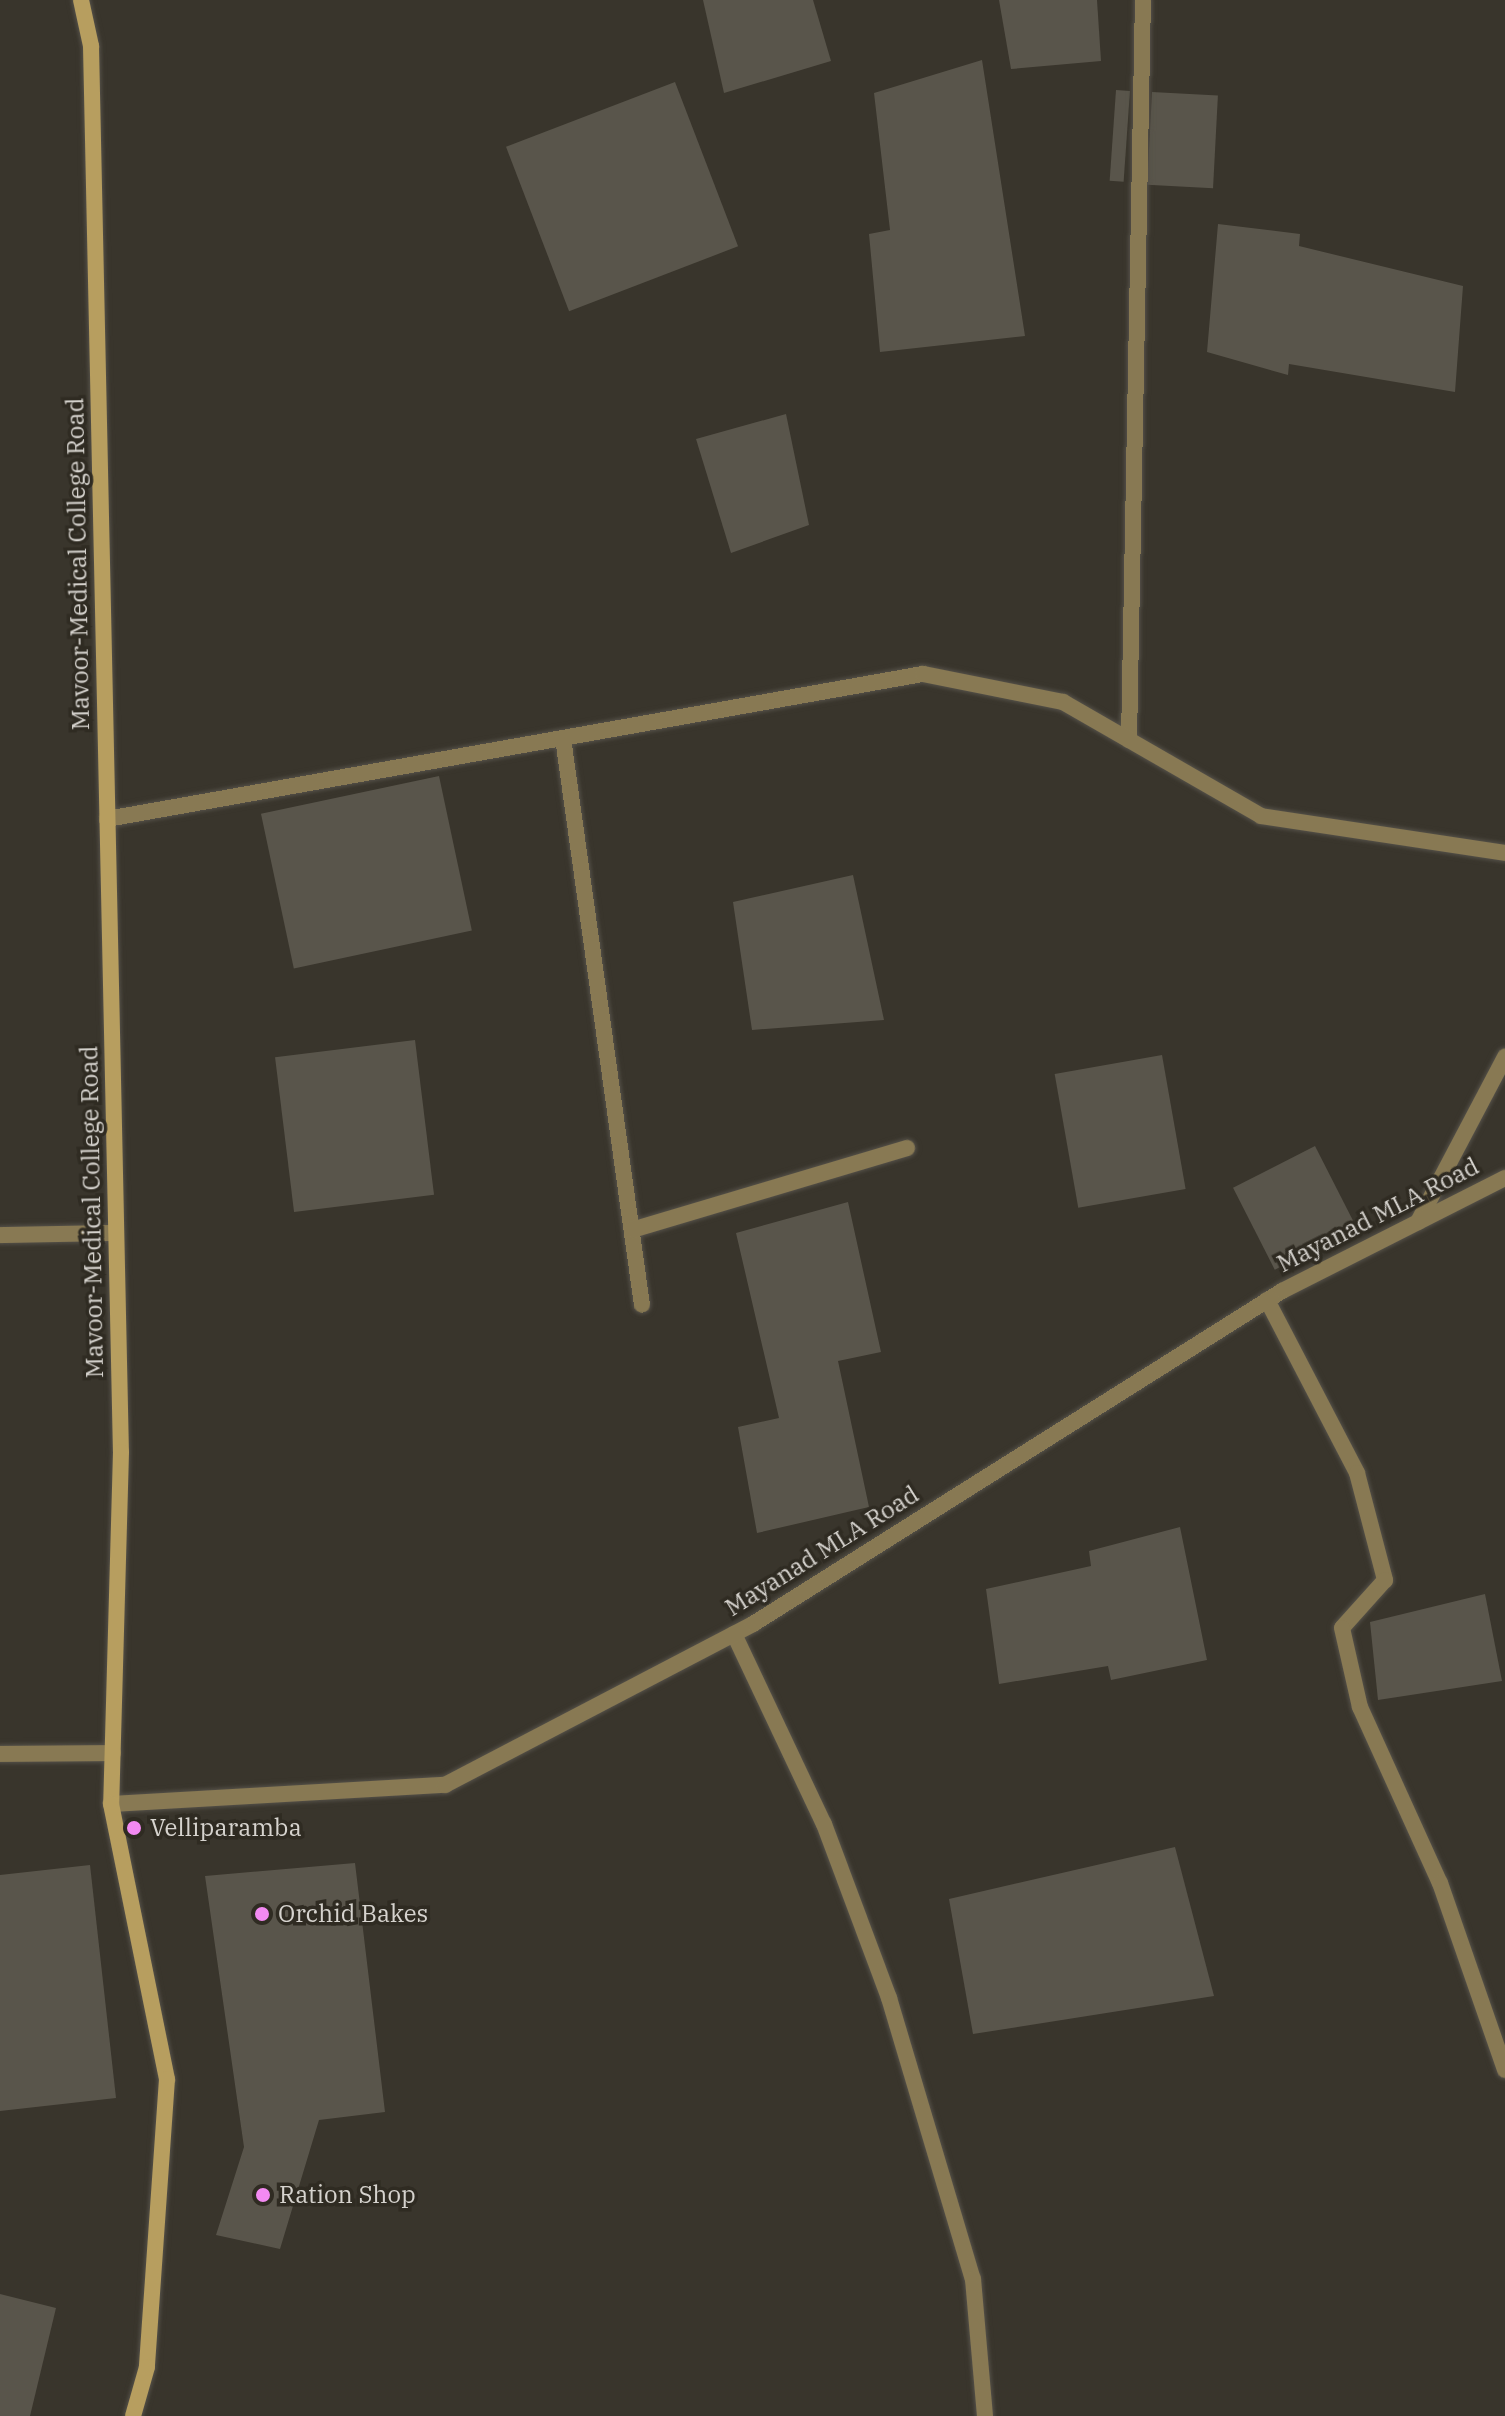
<!DOCTYPE html>
<html>
<head>
<meta charset="utf-8">
<style>
  body { margin:0 }
  #map { position:relative; width:1505px; height:2416px; overflow:hidden; background:#39352c; font-family:"IBM Plex Serif",serif }
  div>[style] { position:absolute }
  [style*='--x'] { left:calc(var(--x)*1px); top:calc(var(--y)*1px); width:calc(var(--w)*1px); rotate:calc(var(--a)*1deg) }
  .building>* { inset:0; background:#59554b; transform-origin:0 0 }
  .roads { filter:drop-shadow(0 0 2px #555149) drop-shadow(0 0 2px #555149) }
  .minor>* { height:16px; margin:-8px; padding:0 8px; transform-origin:8px; border-radius:8px; background:#887953 }
  .secondary>* { height:16px; margin:-8px; padding:0 8px; transform-origin:8px; border-radius:8px; background:#b79e5f }
  .dots>* { width:22px; height:22px; translate:-50% -50%; box-sizing:border-box; border:4px solid #2f2b22; border-radius:50% }
  span { translate:-50% -50%; white-space:nowrap; text-align:center; line-height:1.15; -webkit-text-stroke:7px #2f2b22; paint-order:stroke }
  .street-label { font-size:24px; color:#d6d3ce }
  .poi-label { font-size:24px; color:#d6d3ce }
  .left { translate:0 -50%; text-align:left }
</style>
</head>
<body>
<div id="map">
  <div class="building">
    <div style="clip-path:polygon(703px 0,813px 0,831px 61px,724px 93px)"></div>
    <div style="clip-path:polygon(999px 0,1097px 0,1101px 61px,1011px 69px)"></div>
    <div style="clip-path:polygon(982px 60px,1025px 336px,880px 352px,869px 234px,890px 230px,874px 93px)"></div>
    <div style="left:675px;top:82px;width:176px;height:181px;rotate:69deg"></div>
    <div style="left:1116px;top:90px;width:14px;height:91px;rotate:4deg"></div>
    <div style="left:1152px;top:92px;width:66px;height:93px;rotate:3deg"></div>
    <div style="clip-path:polygon(1218px 224px,1300px 234px,1299px 246px,1463px 286px,1455px 392px,1289px 364px,1288px 375px,1207px 352px)"></div>
    <div style="clip-path:polygon(786px 414px,809px 525px,731px 553px,696px 439px)"></div>
    <div style="left:439px;top:776px;width:158px;height:182px;rotate:78deg"></div>
    <div style="clip-path:polygon(853px 875px,884px 1020px,752px 1030px,733px 902px)"></div>
    <div style="left:415px;top:1040px;width:156px;height:141px;rotate:83deg"></div>
    <div style="left:1162px;top:1055px;width:136px;height:109px;rotate:80deg"></div>
    <div style="left:1315px;top:1146px;width:92px;height:92px;rotate:63deg"></div>
    <div style="clip-path:polygon(848px 1202px,881px 1352px,838px 1361px,869px 1507px,757px 1533px,738px 1427px,779px 1418px,736px 1233px)"></div>
    <div style="clip-path:polygon(1180px 1527px,1207px 1660px,1111px 1680px,1108px 1666px,999px 1684px,986px 1589px,1091px 1566px,1089px 1551px)"></div>
    <div style="clip-path:polygon(1485px 1594px,1502px 1681px,1378px 1700px,1370px 1622px)"></div>
    <div style="clip-path:polygon(1175px 1847px,1214px 1996px,973px 2034px,949px 1899px)"></div>
    <div style="clip-path:polygon(355px 1863px,385px 2112px,319px 2120px,280px 2249px,216px 2235px,244px 2147px,205px 1876px)"></div>
    <div style="clip-path:polygon(90px 1865px,116px 2098px,0 2111px,0 1875px)"></div>
    <div style="clip-path:polygon(0 2294px,56px 2308px,30px 2416px,0 2416px)"></div>
  </div>
  <div class="roads">
    <div class="minor">
      <div style="--x:563;--y:738;--w:572;--a:82.07"></div>
      <div style="--x:1129;--y:740;--w:740;--a:-88.92"></div>
      <div style="--x:107;--y:819;--w:829;--a:-10.08"></div>
      <div style="--x:923;--y:674;--w:143;--a:11.3"></div>
      <div style="--x:1063;--y:702;--w:228;--a:29.9"></div>
      <div style="--x:1261;--y:816;--w:247;--a:8.6"></div>
      <div style="--x:1418;--y:1222;--w:187;--a:-62.2"></div>
      <div style="--x:632;--y:1230;--w:287;--a:-16.6"></div>
      <div style="--x:0;--y:1235;--w:116;--a:-1"></div>
      <div style="--x:1267;--y:1300;--w:195;--a:62.5"></div>
      <div style="--x:1357;--y:1473;--w:111;--a:75.3"></div>
      <div style="--x:1385;--y:1580;--w:64;--a:131.9"></div>
      <div style="--x:1342;--y:1628;--w:81;--a:77.2"></div>
      <div style="--x:1360;--y:1707;--w:193;--a:65.6"></div>
      <div style="--x:1440;--y:1883;--w:198;--a:70.8"></div>
      <div style="--x:734;--y:1634;--w:210;--a:64.7"></div>
      <div style="--x:824;--y:1824;--w:186;--a:69.5"></div>
      <div style="--x:889;--y:1998;--w:293;--a:73.4"></div>
      <div style="--x:973;--y:2279;--w:138;--a:85"></div>
      <div style="--x:0;--y:1754;--w:113;--a:-0.5"></div>
      <div style="--x:111;--y:1804;--w:335;--a:-3.3"></div>
      <div style="--x:445;--y:1785;--w:348;--a:-27.6"></div>
      <div style="--x:753;--y:1624;--w:625;--a:-32.19"></div>
      <div style="--x:1282;--y:1291;--w:250;--a:-26.9"></div>
    </div>
    <div class="secondary">
      <div style="--x:81;--y:0;--w:47;--a:77.7"></div>
      <div style="--x:91;--y:46;--w:1406;--a:88.78"></div>
      <div style="--x:121;--y:1452;--w:352;--a:91.6"></div>
      <div style="--x:111;--y:1804;--w:281;--a:78.5"></div>
      <div style="--x:167;--y:2079;--w:289;--a:94"></div>
      <div style="--x:147;--y:2367;--w:51;--a:105.9"></div>
    </div>
  </div>
  <div class="dots">
    <div style="left:134px;top:1828px;background:#f38af2"></div>
    <div style="left:262px;top:1914px;background:#f38af2"></div>
    <div style="left:263px;top:2195px;background:#f38af2"></div>
  </div>
  <div class="street-label">
    <span style="left:78px;top:564px;rotate:-91deg">Mavoor-Medical College Road</span>
    <span style="left:92px;top:1212px;rotate:-91deg">Mavoor-Medical College Road</span>
    <span style="left:1378px;top:1215px;rotate:-27deg">Mayanad MLA Road</span>
    <span style="left:822px;top:1551px;rotate:-32deg">Mayanad MLA Road</span>
  </div>
  <div class="poi-label">
    <span class="left" style="left:150px;top:1828px">Velliparamba</span>
    <span class="left" style="left:278px;top:1914px">Orchid Bakes</span>
    <span class="left" style="left:279px;top:2195px">Ration Shop</span>
  </div>
</div>
</body>
</html>
